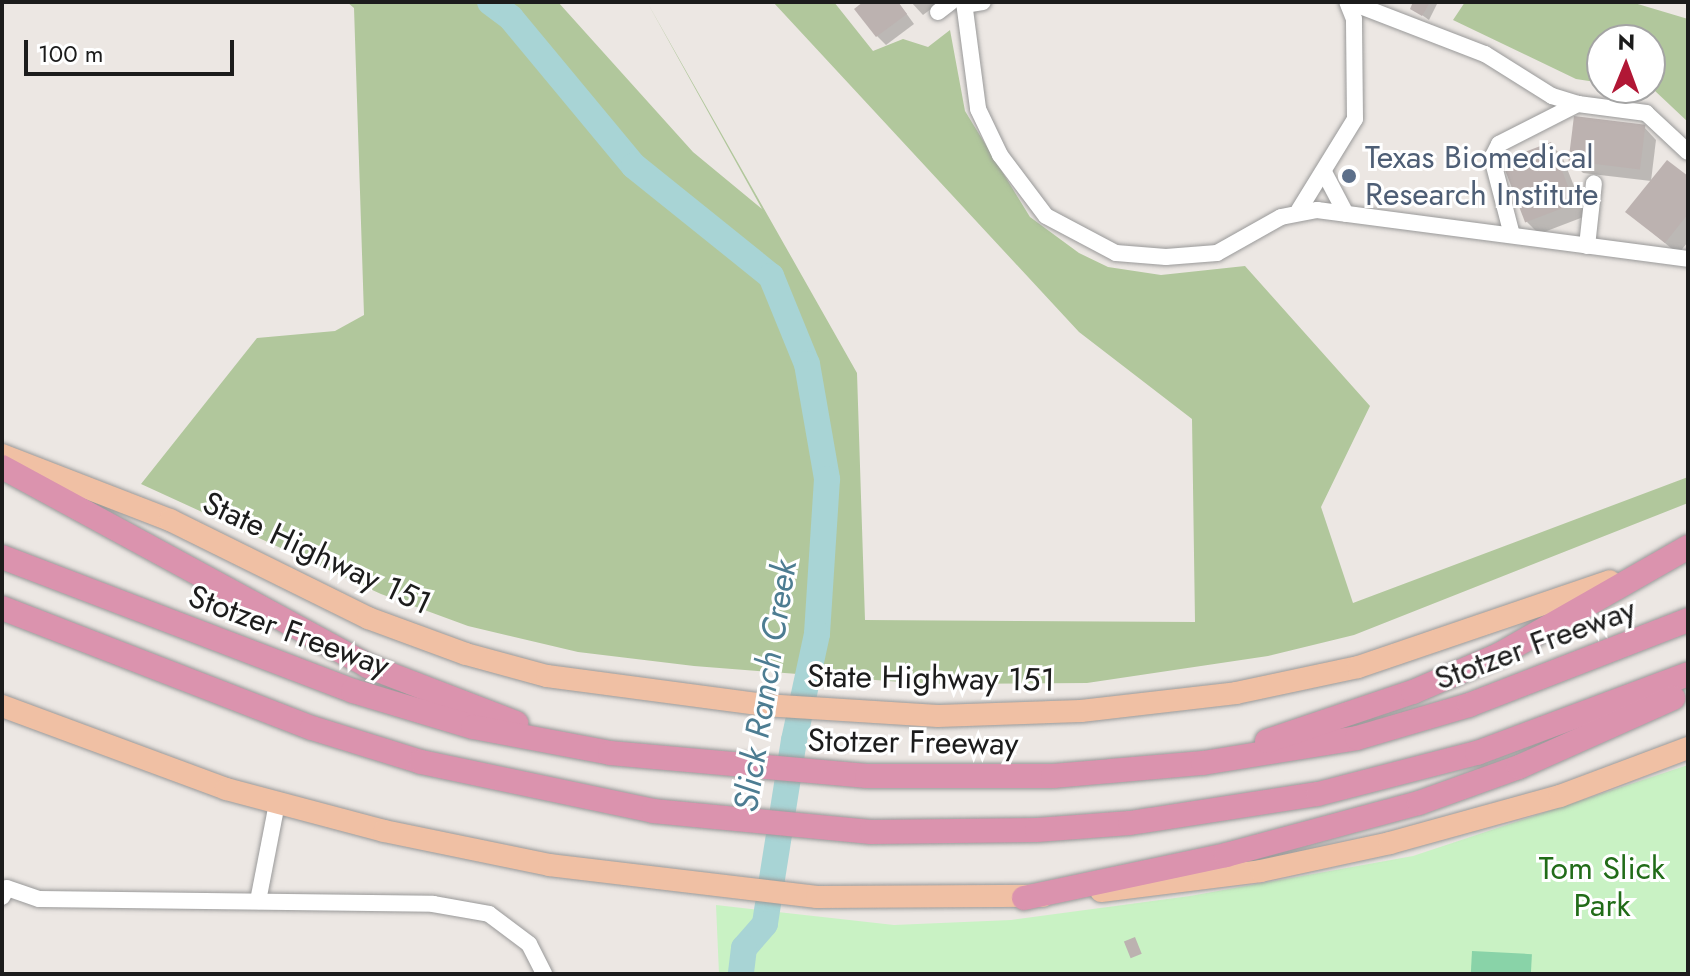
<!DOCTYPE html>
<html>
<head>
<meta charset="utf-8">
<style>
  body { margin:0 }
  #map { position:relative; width:1690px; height:976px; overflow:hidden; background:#ece7e3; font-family:Jost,sans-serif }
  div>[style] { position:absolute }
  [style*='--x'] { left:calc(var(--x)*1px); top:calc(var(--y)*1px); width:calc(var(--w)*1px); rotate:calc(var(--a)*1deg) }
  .forest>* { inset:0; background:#b1c79c }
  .park>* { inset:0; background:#c9f2c4 }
  .pitch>* { inset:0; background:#89d3a8; transform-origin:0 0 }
  .shadow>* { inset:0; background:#0003 }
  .river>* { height:26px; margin:-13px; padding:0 13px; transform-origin:13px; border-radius:13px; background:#a8d4d5 }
  .building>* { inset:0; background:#bcb2b0; transform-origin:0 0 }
  .roads { filter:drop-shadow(0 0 2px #999) drop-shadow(0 0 2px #999) }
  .minor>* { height:16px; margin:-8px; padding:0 8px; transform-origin:8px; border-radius:8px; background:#fff }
  .major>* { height:22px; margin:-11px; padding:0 11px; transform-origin:11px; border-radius:11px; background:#f0c0a4 }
  .highway>* { height:24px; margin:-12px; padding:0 12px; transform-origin:12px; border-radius:12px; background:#db93ae }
  .dots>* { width:22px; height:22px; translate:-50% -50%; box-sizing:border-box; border:4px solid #fff; border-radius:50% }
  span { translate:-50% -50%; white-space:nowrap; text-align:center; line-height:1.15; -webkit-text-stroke:6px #fff; paint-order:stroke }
  .service-label { font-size:32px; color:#4e5e75 }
  .left { translate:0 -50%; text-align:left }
  .street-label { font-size:32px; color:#1c1c1c }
  .park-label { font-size:32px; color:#216c18 }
  .water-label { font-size:34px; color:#4d7d92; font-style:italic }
  .frame { position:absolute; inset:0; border:4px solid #1c1c1c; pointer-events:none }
  .north { position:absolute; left:1586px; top:24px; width:80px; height:80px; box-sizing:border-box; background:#fff; border:2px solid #a4a4a4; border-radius:50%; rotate:1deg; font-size:22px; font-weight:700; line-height:32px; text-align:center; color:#1c1c1c }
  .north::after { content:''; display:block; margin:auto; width:28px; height:36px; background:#b11735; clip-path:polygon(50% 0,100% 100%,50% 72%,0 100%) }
  .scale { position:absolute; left:24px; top:40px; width:210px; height:36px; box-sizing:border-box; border:4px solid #1c1c1c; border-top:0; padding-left:10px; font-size:24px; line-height:28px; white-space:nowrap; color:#1c1c1c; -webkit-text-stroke:6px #fff; paint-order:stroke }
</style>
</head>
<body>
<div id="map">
  <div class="forest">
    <div style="clip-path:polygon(347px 2px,558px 2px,693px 152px,762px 209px,647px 2px,857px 373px,865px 620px,1195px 622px,1192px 419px,1079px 332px,773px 2px,834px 2px,873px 51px,903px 39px,928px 47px,950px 30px,965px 111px,1030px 217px,1079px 253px,1108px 267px,1161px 275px,1245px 266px,1370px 406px,1321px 507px,1353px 603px,1688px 477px,1688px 503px,1354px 635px,1268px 656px,1087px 683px,927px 684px,694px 666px,578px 652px,468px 626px,381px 594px,141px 484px,257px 338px,335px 331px,364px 315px,354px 8px)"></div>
    <div style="clip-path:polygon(1465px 2px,1631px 2px,1688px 19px,1688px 122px,1654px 90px,1642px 88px,1650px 88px,1650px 40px,1602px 40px,1602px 83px,1576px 79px,1453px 20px)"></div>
  </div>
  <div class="park">
    <div style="clip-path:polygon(1688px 765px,1688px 974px,719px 974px,716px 905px,894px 925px,1011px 920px,1190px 896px,1413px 856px)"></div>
  </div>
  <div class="pitch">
    <div style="left:1472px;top:951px;width:60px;height:23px;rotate:3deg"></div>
  </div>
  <div class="shadow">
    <div style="clip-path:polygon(866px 2px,898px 2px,914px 24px,886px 45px,877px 36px)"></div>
    <div style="clip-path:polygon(911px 2px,940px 2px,923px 15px)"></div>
    <div style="clip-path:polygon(1416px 2px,1438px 2px,1429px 20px,1412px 8px)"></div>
    <div style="clip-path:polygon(1644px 127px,1656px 140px,1651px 181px,1583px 173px,1571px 160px)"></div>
    <div style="clip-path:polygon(1550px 144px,1562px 156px,1586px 216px,1539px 234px,1527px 222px)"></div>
    <div style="clip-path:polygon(1688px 179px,1688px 242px,1678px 254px,1628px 212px)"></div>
  </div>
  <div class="river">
    <div style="--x:490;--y:2;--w:26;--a:37"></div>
    <div style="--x:511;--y:18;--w:192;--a:50.3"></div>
    <div style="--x:634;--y:166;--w:176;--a:38.8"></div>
    <div style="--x:771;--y:276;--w:95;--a:67.8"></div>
    <div style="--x:807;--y:364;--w:117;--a:80.1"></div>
    <div style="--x:827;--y:479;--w:155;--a:93.7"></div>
    <div style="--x:817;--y:634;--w:108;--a:102.2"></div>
    <div style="--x:794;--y:740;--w:186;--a:99"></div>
    <div style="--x:765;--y:924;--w:32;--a:131"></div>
    <div style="--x:744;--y:948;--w:26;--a:97"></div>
  </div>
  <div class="building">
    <div style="clip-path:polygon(863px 2px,898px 2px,907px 14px,876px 37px,854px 9px)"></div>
    <div style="clip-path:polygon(1413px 2px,1430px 2px,1422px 16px,1410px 9px)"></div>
    <div style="left:1574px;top:116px;width:72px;height:45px;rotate:7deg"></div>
    <div style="left:1551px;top:142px;width:66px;height:53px;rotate:69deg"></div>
    <div style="clip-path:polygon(1667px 160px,1688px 176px,1688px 214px,1665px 243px,1625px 212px)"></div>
    <div style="left:1135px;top:937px;width:18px;height:12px;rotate:68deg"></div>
  </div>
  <div class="roads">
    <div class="minor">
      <div style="--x:964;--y:2;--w:108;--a:82.5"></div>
      <div style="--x:978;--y:109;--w:51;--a:64.4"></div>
      <div style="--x:1000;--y:155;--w:76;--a:53"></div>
      <div style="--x:1046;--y:216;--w:79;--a:27.9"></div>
      <div style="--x:1116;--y:253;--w:50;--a:4.6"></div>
      <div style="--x:1166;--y:257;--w:51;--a:-4.5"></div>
      <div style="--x:1217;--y:253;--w:73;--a:-29.4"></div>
      <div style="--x:1281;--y:217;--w:37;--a:-11"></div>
      <div style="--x:1317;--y:210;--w:374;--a:7.5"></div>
      <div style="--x:1350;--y:2;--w:145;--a:21.1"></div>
      <div style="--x:1485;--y:54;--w:79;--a:32.1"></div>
      <div style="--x:1552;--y:96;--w:27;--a:17"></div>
      <div style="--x:964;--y:5;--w:19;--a:-9"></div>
      <div style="--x:938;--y:12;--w:16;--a:-38"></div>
      <div style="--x:1325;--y:174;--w:45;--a:62.3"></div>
      <div style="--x:1299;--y:210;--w:107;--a:-58.4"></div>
      <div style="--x:1355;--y:119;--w:100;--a:-90.6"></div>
      <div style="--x:1354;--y:19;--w:18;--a:-112"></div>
      <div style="--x:1512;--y:235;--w:80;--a:-104.6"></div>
      <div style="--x:1492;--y:158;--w:16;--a:-63"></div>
      <div style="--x:1499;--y:144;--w:89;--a:-26.9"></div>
      <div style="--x:1578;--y:104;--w:69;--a:7.5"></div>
      <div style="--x:1646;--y:113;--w:57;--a:42.9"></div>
      <div style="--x:1587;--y:246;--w:63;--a:-83.7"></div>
      <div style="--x:2;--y:897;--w:10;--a:-61"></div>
      <div style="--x:7;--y:888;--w:34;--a:19"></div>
      <div style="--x:39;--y:899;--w:394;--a:0.7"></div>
      <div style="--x:433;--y:904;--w:57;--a:10.1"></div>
      <div style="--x:489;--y:914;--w:50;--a:36.9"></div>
      <div style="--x:529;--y:944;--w:34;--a:63"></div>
      <div style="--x:258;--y:901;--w:100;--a:-79"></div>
    </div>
    <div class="major">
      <div style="--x:2;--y:455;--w:180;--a:21.2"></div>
      <div style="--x:170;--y:520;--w:221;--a:26.3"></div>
      <div style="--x:368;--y:618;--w:104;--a:20.2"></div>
      <div style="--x:466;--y:654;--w:84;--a:15.2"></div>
      <div style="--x:547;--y:676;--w:219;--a:7.6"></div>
      <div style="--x:764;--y:705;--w:174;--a:3.6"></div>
      <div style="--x:938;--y:716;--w:143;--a:-2"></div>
      <div style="--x:1081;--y:711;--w:156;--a:-6.6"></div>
      <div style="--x:1236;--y:693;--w:125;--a:-12"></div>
      <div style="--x:1358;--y:667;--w:266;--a:-18.8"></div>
      <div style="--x:2;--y:706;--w:239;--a:20.3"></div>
      <div style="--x:226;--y:789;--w:163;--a:14.9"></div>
      <div style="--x:384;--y:831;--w:168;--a:11.6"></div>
      <div style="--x:549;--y:865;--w:270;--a:6.8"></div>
      <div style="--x:817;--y:897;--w:226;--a:-0.3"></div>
      <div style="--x:1101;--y:891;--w:161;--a:-7.1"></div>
      <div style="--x:1261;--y:871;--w:132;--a:-12.2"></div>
      <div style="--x:1390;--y:843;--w:176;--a:-15.5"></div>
      <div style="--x:1560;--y:796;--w:137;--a:-20.6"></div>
    </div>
    <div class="highway">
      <div style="--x:2;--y:467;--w:417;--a:28.5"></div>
      <div style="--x:368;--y:666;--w:159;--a:21.1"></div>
      <div style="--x:2;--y:557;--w:376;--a:20.9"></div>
      <div style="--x:353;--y:691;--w:125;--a:16.7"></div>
      <div style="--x:473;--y:727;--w:139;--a:10.7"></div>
      <div style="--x:610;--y:753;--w:258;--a:5.1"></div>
      <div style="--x:867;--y:776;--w:186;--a:0"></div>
      <div style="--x:1053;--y:776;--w:151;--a:-5"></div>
      <div style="--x:1203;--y:763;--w:156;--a:-9.2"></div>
      <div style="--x:1357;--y:738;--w:117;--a:-16.4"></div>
      <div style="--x:1469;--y:705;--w:235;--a:-21.2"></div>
      <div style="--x:2;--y:608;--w:332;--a:21.2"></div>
      <div style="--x:312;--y:728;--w:114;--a:17.3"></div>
      <div style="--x:421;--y:762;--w:237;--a:11.9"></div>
      <div style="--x:653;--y:811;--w:219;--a:5.5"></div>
      <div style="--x:871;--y:832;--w:166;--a:-0.7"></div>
      <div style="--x:1037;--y:830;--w:93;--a:-4.3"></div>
      <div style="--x:1130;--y:823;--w:190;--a:-8.8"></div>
      <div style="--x:1318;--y:794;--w:164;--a:-14.5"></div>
      <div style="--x:1477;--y:753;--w:225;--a:-20.5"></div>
      <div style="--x:1267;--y:741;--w:154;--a:-18.6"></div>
      <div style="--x:1413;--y:692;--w:94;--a:-23.3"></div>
      <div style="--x:1499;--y:655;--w:218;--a:-29.7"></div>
      <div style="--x:1024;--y:898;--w:207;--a:-12"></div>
      <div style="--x:1226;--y:855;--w:200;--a:-15.1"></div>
      <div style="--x:1419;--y:803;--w:106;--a:-19.8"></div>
      <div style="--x:1519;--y:767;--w:169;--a:-24.1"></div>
    </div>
  </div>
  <div class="dots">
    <div style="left:1349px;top:176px;background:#5c6f8a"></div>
  </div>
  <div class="service-label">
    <span class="left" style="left:1365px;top:176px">Texas Biomedical<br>Research Institute</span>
  </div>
  <div class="street-label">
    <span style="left:317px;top:553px;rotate:25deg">State Highway 151</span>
    <span style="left:289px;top:631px;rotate:20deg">Stotzer Freeway</span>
    <span style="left:1535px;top:644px;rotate:-20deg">Stotzer Freeway</span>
    <span style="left:931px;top:678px;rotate:1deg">State Highway 151</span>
    <span style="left:913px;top:742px;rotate:1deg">Stotzer Freeway</span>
  </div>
  <div class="park-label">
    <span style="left:1602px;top:887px">Tom Slick<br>Park</span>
  </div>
  <div class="water-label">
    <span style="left:765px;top:686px;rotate:-81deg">Slick Ranch Creek</span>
  </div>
  <div class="frame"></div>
  <div class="north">N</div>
  <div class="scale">100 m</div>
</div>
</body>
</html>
